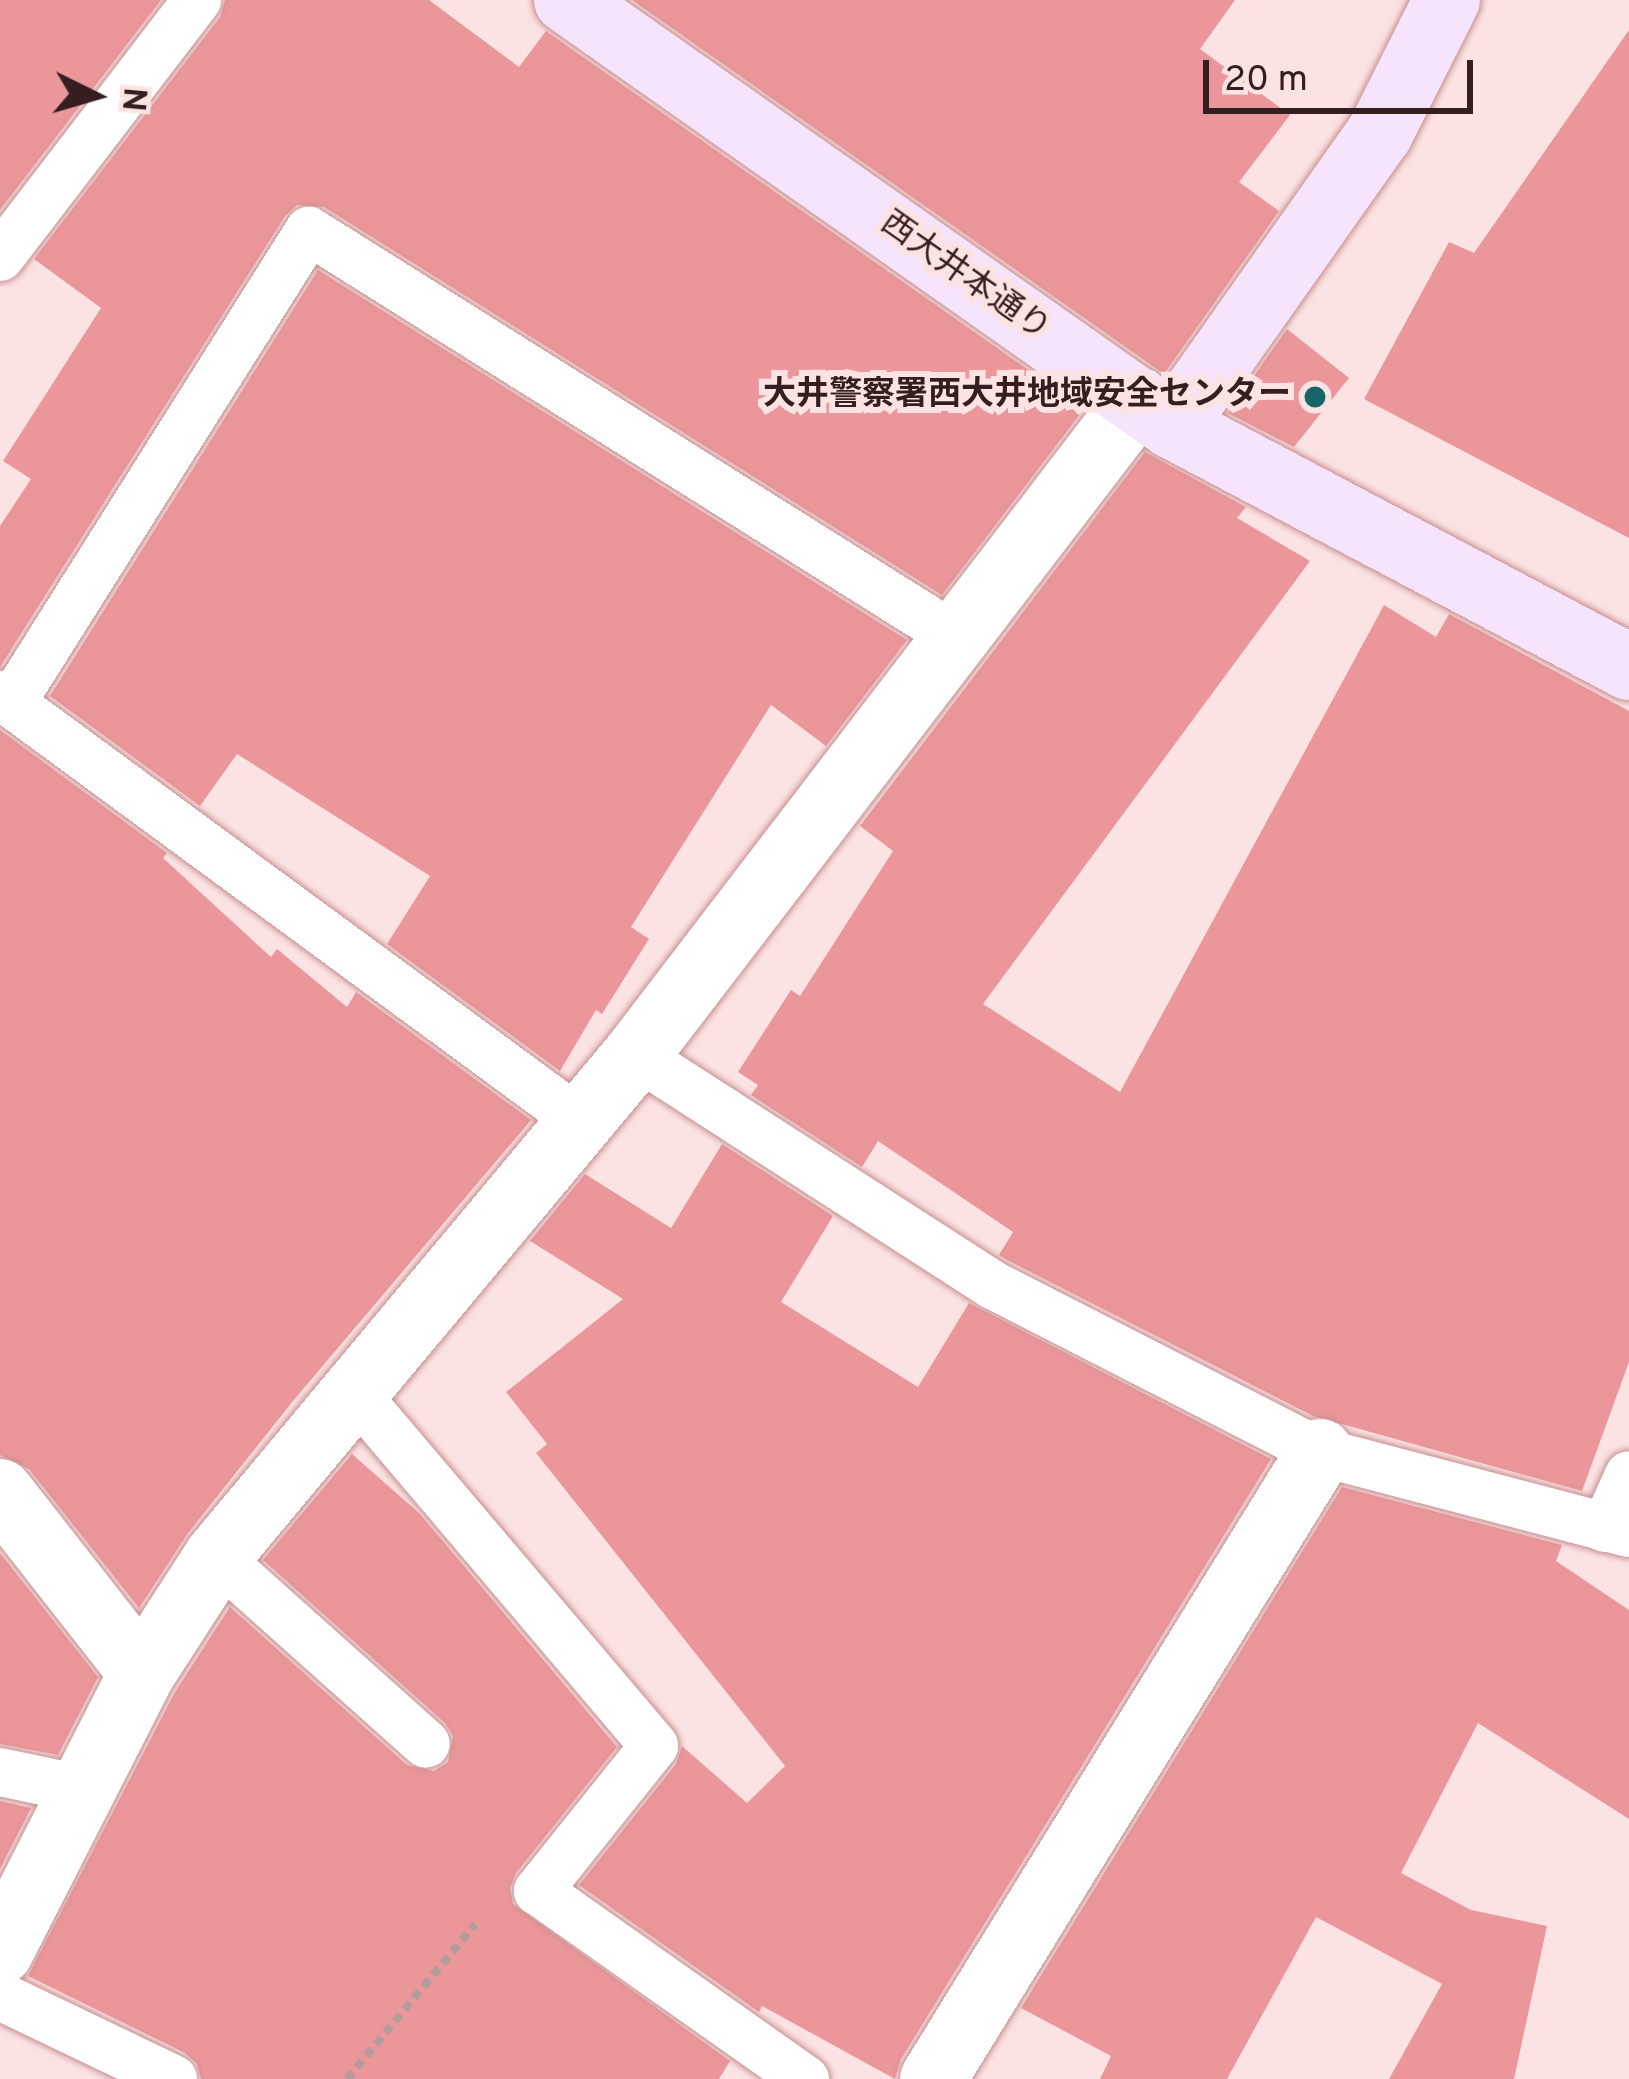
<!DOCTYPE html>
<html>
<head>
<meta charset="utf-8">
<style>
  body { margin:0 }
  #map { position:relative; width:1629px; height:2079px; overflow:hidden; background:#fce3e3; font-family:Overpass,"Noto Sans JP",sans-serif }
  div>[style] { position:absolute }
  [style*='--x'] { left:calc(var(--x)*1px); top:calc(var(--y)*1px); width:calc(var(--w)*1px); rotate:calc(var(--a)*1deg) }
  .building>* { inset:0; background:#eb969a }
  .path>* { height:8px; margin-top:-4px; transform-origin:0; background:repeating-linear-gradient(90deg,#b49b9c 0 9px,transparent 0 15px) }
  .roads { filter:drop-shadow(0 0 3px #c88f90) drop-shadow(0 0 3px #c88f90) }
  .lane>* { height:48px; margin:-24px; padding:0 24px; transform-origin:24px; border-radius:24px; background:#fff }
  .street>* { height:66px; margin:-33px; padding:0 33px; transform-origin:33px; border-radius:33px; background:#fff }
  .secondary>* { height:66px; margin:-33px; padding:0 33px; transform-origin:33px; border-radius:33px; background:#f5e4fb }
  .dots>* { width:33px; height:33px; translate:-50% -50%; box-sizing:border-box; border:6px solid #fce3e3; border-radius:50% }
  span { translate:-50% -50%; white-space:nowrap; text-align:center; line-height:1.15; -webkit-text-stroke:12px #fce3e3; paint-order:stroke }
  .street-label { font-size:33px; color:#351e1f }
  .poi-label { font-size:33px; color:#351e1f; font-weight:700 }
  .right { translate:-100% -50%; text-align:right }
  .north { position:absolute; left:36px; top:36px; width:120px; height:120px; -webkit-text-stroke:9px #fce3e3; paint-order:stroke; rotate:95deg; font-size:33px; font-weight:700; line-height:48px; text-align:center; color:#351e1f }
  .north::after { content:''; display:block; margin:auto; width:42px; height:54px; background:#351e1f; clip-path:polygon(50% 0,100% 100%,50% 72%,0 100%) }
  .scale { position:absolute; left:1203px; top:60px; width:270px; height:54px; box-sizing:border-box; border:6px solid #351e1f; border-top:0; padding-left:15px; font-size:36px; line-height:42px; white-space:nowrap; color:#351e1f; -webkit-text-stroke:9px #fce3e3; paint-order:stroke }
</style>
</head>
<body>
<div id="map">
  <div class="building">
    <div style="clip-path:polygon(0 0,161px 0,0 210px)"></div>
    <div style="clip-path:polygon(225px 0,429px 0,519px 67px,546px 31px,1084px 409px,942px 595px,324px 207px,297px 205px,285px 216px,0 667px,0 526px,31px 479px,3px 461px,101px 308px,34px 259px,220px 17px)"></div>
    <div style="clip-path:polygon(632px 0,1235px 0,1200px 49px,1290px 115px,1239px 182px,1279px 211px,1164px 374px)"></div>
    <div style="clip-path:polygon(1629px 30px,1629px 538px,1364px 399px,1449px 242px,1474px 253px)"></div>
    <div style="clip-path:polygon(318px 270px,907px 640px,826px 746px,771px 705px,631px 927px,649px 939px,602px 1014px,596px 1010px,560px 1071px,387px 944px,430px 876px,237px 754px,200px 806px,50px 696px)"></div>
    <div style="clip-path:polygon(1287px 329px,1349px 378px,1294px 447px,1228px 413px)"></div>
    <div style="clip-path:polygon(1145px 452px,1246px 507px,1237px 518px,1310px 561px,983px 1004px,1120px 1092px,1384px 605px,1436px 637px,1449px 614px,1629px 711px,1629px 1362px,1582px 1491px,1313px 1416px,1007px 1260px,999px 1255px,1013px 1232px,878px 1141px,862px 1167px,751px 1095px,758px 1085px,738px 1072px,791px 990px,800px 996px,893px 851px,860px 826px)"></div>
    <div style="clip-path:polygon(0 730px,167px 853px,163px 858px,271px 957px,277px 949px,347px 1007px,356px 992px,531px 1120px,293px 1401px,188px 1533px,139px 1608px,29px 1469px,0 1455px)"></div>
    <div style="clip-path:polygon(722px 1144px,833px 1216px,781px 1302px,918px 1387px,969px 1303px,1271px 1459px,901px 2059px,895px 2079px,762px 2006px,759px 2012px,579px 1885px,676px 1764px,682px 1746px,747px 1803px,785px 1766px,536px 1453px,547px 1444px,506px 1392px,623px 1299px,530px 1241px,585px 1174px,671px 1228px)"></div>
    <div style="clip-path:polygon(352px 1454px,419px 1513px,617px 1747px,516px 1873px,510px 1888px,513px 1904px,730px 2061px,719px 2079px,201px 2079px,197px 2064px,185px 2053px,28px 1976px,175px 1692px,230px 1607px,407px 1765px,434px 1771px,448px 1762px,453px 1736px,445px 1723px,263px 1560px)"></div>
    <div style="clip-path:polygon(1342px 1487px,1562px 1545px,1556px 1561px,1629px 1610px,1629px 1819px,1478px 1723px,1401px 1873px,1471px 1910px,1547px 1926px,1514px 2079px,1389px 2079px,1442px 1984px,1316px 1917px,1227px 2079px,1100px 2079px,1111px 2056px,1021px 2008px)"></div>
    <div style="clip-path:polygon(0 1553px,98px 1677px,58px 1755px,0 1744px)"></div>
    <div style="clip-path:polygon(0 1801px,31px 1808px,0 1869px)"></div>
  </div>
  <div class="path">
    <div style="--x:347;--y:2079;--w:201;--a:-50.4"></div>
  </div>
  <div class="roads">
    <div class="lane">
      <div style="--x:0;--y:257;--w:324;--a:-52.5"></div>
      <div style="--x:0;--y:695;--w:720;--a:36.3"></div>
      <div style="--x:12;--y:702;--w:557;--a:-57.77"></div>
      <div style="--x:309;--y:231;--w:765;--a:32.13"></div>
      <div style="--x:636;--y:1055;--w:425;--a:32.8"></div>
      <div style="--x:993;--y:1285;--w:367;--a:27.1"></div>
      <div style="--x:1320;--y:1452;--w:319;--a:14.7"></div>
      <div style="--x:354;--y:1392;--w:464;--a:49.7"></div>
      <div style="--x:654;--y:1746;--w:186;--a:128.7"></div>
      <div style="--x:538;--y:1891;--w:327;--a:35.2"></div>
      <div style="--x:1605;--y:1528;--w:58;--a:-65.6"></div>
      <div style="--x:217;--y:1557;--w:280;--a:41.8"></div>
      <div style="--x:0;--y:1772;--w:88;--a:11.8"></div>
      <div style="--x:0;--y:1996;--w:192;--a:25.6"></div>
    </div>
    <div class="street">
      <div style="--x:0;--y:1492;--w:230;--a:51.9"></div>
      <div style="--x:0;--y:1952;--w:313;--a:-63"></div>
      <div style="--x:142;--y:1673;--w:138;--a:-57.1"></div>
      <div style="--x:217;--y:1557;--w:654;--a:-50.15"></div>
      <div style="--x:636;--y:1055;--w:825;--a:-52.53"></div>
      <div style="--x:933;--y:2079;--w:737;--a:-58.32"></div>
    </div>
    <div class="secondary">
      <div style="--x:567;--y:0;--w:741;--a:35.11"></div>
      <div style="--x:1173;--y:426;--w:516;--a:27.86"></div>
      <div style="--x:1173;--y:426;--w:359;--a:-54.8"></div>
      <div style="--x:1380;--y:133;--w:149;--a:-63.3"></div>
    </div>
  </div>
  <div class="dots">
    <div style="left:1315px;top:397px;background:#176667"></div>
  </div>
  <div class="street-label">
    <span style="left:964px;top:278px;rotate:35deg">西大井本通り</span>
  </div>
  <div class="poi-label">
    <span class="right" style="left:1291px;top:397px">大井警察署西大井地域安全センター</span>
  </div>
  <div class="north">N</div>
  <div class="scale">20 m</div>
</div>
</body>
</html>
